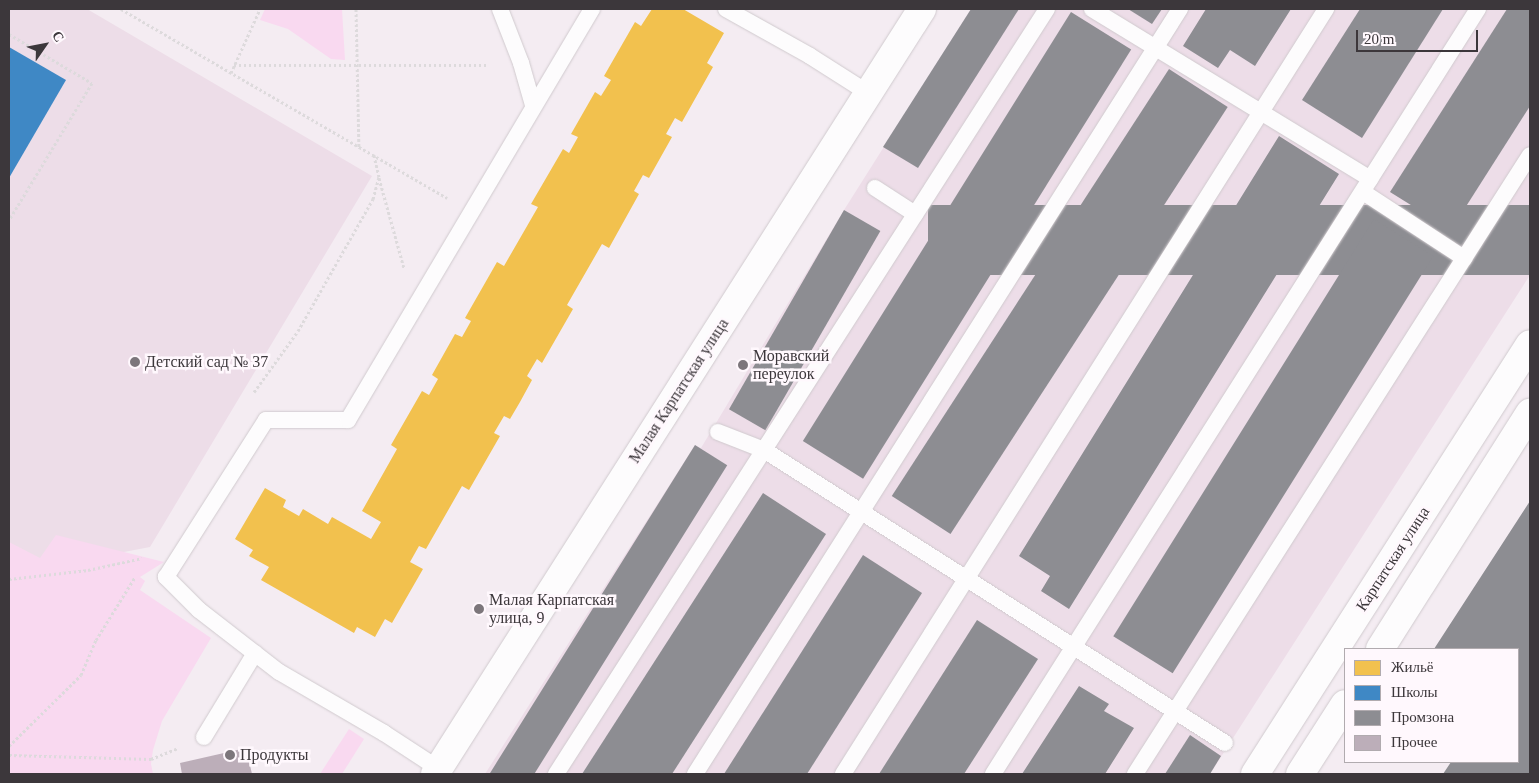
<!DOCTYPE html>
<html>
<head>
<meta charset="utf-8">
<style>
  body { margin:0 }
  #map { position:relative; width:1539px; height:783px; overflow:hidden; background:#f4ecf2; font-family:Georgia,serif }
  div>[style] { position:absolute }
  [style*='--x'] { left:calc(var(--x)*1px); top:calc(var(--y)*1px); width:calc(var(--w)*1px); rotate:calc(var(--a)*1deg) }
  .built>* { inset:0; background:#eddde8 }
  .green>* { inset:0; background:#f9d9f0 }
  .homes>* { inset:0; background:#f2c14e }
  .schools>* { inset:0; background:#3f88c5 }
  .industry>* { inset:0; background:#8d8d92; transform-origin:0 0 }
  .building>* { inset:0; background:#bcaeb9 }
  .path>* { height:3px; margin-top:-1.5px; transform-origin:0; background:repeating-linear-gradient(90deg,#dddadc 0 2.5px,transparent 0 5px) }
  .roads { filter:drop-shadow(0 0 1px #d0cace) drop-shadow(0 0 1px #d0cace) }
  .lane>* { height:16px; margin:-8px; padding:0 8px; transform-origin:8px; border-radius:8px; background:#fdfcfd }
  .street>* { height:28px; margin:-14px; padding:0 14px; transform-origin:14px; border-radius:14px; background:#fdfcfd }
  .dots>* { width:14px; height:14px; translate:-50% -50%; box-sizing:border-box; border:2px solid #fff8fd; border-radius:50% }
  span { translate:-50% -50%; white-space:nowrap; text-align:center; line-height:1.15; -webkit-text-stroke:5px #fff8fd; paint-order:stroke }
  .poi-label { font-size:16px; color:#3c373b }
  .left { translate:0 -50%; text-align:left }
  .street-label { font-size:16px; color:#3c373b }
  .frame { position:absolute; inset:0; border:10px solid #3c373b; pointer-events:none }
  .legend { position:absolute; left:1344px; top:648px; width:175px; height:115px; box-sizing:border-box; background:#fff8fd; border:1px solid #b1abaf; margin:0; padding:6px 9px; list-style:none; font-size:15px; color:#3c373b }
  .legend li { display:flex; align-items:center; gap:10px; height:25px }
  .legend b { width:25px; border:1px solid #b1abaf }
  .north { position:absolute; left:20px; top:20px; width:50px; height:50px; -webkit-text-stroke:4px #fff8fd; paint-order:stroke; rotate:57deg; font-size:14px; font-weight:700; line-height:20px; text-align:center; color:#3c373b }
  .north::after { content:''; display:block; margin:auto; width:18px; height:22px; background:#3c373b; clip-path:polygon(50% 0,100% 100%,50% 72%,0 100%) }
  .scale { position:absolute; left:1356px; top:30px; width:122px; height:22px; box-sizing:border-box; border:2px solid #3c373b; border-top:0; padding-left:6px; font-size:15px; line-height:18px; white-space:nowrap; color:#3c373b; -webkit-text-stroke:4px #fff8fd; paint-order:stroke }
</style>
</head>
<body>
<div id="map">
  <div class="built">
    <div style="clip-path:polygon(9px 9px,87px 9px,372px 176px,150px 547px,9px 574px)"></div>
    <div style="clip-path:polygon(971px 9px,1530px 9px,1530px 275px,1210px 774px,485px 774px,695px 445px,701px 448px,844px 210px)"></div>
  </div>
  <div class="green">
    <div style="clip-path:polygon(265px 9px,342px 9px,345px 60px,331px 59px,288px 29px,260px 20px)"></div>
    <div style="clip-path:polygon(56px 535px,164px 562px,140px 577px,145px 581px,140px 590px,211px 638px,162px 721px,153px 750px,151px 764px,153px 774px,9px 774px,9px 542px,40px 558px)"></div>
    <div style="clip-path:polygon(349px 729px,364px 739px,342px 774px,320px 774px)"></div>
  </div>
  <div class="homes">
    <div style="clip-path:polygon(652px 9px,683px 9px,724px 33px,707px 63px,713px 67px,682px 122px,675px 118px,666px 134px,672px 137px,649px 178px,643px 175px,634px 191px,639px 194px,609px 248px,602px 244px,567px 305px,573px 309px,542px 363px,537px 359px,527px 376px,532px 380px,520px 402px,510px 419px,504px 416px,494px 433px,500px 436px,469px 490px,462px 486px,426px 549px,419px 546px,410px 562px,423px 569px,392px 623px,385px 619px,375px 637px,357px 627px,354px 633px,261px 580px,269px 567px,249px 556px,253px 550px,235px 539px,265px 488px,286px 500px,283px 507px,299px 516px,303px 509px,328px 524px,332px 517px,371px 539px,381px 522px,362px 511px,397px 449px,391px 445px,422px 391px,429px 395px,438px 379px,432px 375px,455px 334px,462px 337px,471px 321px,465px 318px,497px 262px,504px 266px,538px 207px,531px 204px,563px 149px,569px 153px,578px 137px,571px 134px,595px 92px,601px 96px,611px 80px,604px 76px,635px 22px,641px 26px)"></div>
  </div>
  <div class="schools">
    <div style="clip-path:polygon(9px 47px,66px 80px,9px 178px)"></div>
  </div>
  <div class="industry">
    <div style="clip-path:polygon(971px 9px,1019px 9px,918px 168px,883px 147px)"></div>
    <div style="clip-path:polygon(1128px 9px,1162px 9px,1152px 24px)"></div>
    <div style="clip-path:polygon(1206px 9px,1291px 9px,1255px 66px,1230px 50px,1218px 68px,1183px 46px)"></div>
    <div style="clip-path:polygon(1360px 9px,1443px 9px,1362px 138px,1302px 100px)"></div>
    <div style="clip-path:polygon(1507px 9px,1530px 9px,1530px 106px,1451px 230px,1390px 192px)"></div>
    <div style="left:1071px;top:12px;width:71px;height:506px;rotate:32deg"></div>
    <div style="left:1169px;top:69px;width:70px;height:509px;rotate:33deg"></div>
    <div style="clip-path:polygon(1279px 136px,1339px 174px,1069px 609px,1041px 591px,1050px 576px,1019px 556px)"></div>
    <div style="left:1530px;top:205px;width:70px;height:602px;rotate:90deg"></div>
    <div style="left:844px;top:210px;width:42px;height:230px;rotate:30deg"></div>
    <div style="left:1374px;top:219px;width:70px;height:492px;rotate:32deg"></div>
    <div style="left:695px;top:445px;width:38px;height:390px;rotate:32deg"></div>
    <div style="clip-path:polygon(763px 493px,826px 534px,672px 774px,582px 774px)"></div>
    <div style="clip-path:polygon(1530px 501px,1530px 774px,1443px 774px,1451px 762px,1518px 762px,1518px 649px,1434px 649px)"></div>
    <div style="clip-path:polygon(863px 555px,922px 593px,807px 774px,724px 774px)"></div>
    <div style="clip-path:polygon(977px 620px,1038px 659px,964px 774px,879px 774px)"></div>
    <div style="clip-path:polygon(1079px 686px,1109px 704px,1104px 711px,1134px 728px,1105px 774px,1022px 774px)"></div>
    <div style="clip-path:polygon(1190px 735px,1221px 756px,1210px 774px,1165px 774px)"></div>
  </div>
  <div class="building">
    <div style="clip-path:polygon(246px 748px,252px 774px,182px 774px,180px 763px)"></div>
  </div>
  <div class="path">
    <div style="--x:121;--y:9;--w:377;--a:30.1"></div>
    <div style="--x:356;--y:9;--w:138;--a:88.8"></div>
    <div style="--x:9;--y:34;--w:96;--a:30.6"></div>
    <div style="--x:92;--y:83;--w:160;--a:121.2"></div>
    <div style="--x:234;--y:65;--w:255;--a:0"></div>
    <div style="--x:231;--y:73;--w:70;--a:-65.6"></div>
    <div style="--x:379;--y:178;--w:93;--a:74.5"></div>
    <div style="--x:254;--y:392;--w:75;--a:-54.2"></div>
    <div style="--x:298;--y:331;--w:152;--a:-60.4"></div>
    <div style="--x:373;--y:199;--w:23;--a:-75"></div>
    <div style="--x:379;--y:177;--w:23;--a:-103"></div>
    <div style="--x:9;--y:579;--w:80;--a:-6.5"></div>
    <div style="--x:88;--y:570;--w:55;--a:-12.5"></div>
    <div style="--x:9;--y:746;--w:101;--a:-44.6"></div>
    <div style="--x:81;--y:675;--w:38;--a:-67"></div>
    <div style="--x:96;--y:640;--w:74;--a:-58.2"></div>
    <div style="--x:9;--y:755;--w:142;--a:1.6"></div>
    <div style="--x:151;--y:759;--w:29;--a:-22"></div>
  </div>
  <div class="roads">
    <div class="lane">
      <div style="--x:500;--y:9;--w:58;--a:68.7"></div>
      <div style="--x:521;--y:63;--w:44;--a:74.1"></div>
      <div style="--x:726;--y:9;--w:96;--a:29.2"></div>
      <div style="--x:810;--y:56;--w:69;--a:32.5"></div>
      <div style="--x:1092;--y:9;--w:326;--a:31.4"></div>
      <div style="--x:875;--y:188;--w:48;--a:33"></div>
      <div style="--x:1363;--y:192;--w:121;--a:33.2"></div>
      <div style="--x:718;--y:432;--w:49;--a:21.4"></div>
      <div style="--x:764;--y:450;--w:546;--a:32.44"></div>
      <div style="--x:204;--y:737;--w:98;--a:-58.7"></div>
      <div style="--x:439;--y:769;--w:66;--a:-146.8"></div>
      <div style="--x:384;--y:733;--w:121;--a:-149.8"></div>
      <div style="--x:279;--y:672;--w:101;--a:-142.2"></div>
      <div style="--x:199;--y:610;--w:47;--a:-135"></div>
      <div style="--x:166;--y:577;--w:186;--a:-57.5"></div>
      <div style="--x:266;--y:420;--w:82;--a:0"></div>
      <div style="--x:348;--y:420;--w:478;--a:-59.3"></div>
      <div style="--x:556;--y:774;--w:909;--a:-57.31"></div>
      <div style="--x:695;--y:774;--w:906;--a:-57.63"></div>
      <div style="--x:843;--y:774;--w:905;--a:-57.73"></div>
      <div style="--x:993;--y:774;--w:906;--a:-57.63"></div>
      <div style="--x:1135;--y:774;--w:734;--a:-57.46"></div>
    </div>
    <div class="street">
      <div style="--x:1380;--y:649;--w:280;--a:-57.6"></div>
      <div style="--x:435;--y:774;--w:907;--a:-57.52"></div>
      <div style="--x:1255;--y:774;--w:510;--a:-57.4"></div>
      <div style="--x:1300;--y:774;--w:83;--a:-57.3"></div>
    </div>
  </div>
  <div class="dots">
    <div style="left:135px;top:362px;background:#7c767b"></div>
    <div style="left:743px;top:365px;background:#7c767b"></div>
    <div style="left:479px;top:609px;background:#7c767b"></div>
    <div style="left:230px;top:755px;background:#7c767b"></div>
  </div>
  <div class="poi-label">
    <span class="left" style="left:753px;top:365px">Моравский<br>переулок</span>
    <span class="left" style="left:145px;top:362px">Детский сад № 37</span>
    <span class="left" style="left:489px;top:609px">Малая Карпатская<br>улица, 9</span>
    <span class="left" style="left:240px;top:755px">Продукты</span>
  </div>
  <div class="street-label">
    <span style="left:679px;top:391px;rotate:-57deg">Малая Карпатская улица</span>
    <span style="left:1393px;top:559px;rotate:-57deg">Карпатская улица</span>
  </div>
  <div class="frame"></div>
  <ul class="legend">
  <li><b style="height:14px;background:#f2c14e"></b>Жильё</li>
  <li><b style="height:14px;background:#3f88c5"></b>Школы</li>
  <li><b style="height:14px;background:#8d8d92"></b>Промзона</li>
  <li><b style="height:14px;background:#bcaeb9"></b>Прочее</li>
  </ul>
  <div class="north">С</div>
  <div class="scale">20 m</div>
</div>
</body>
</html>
